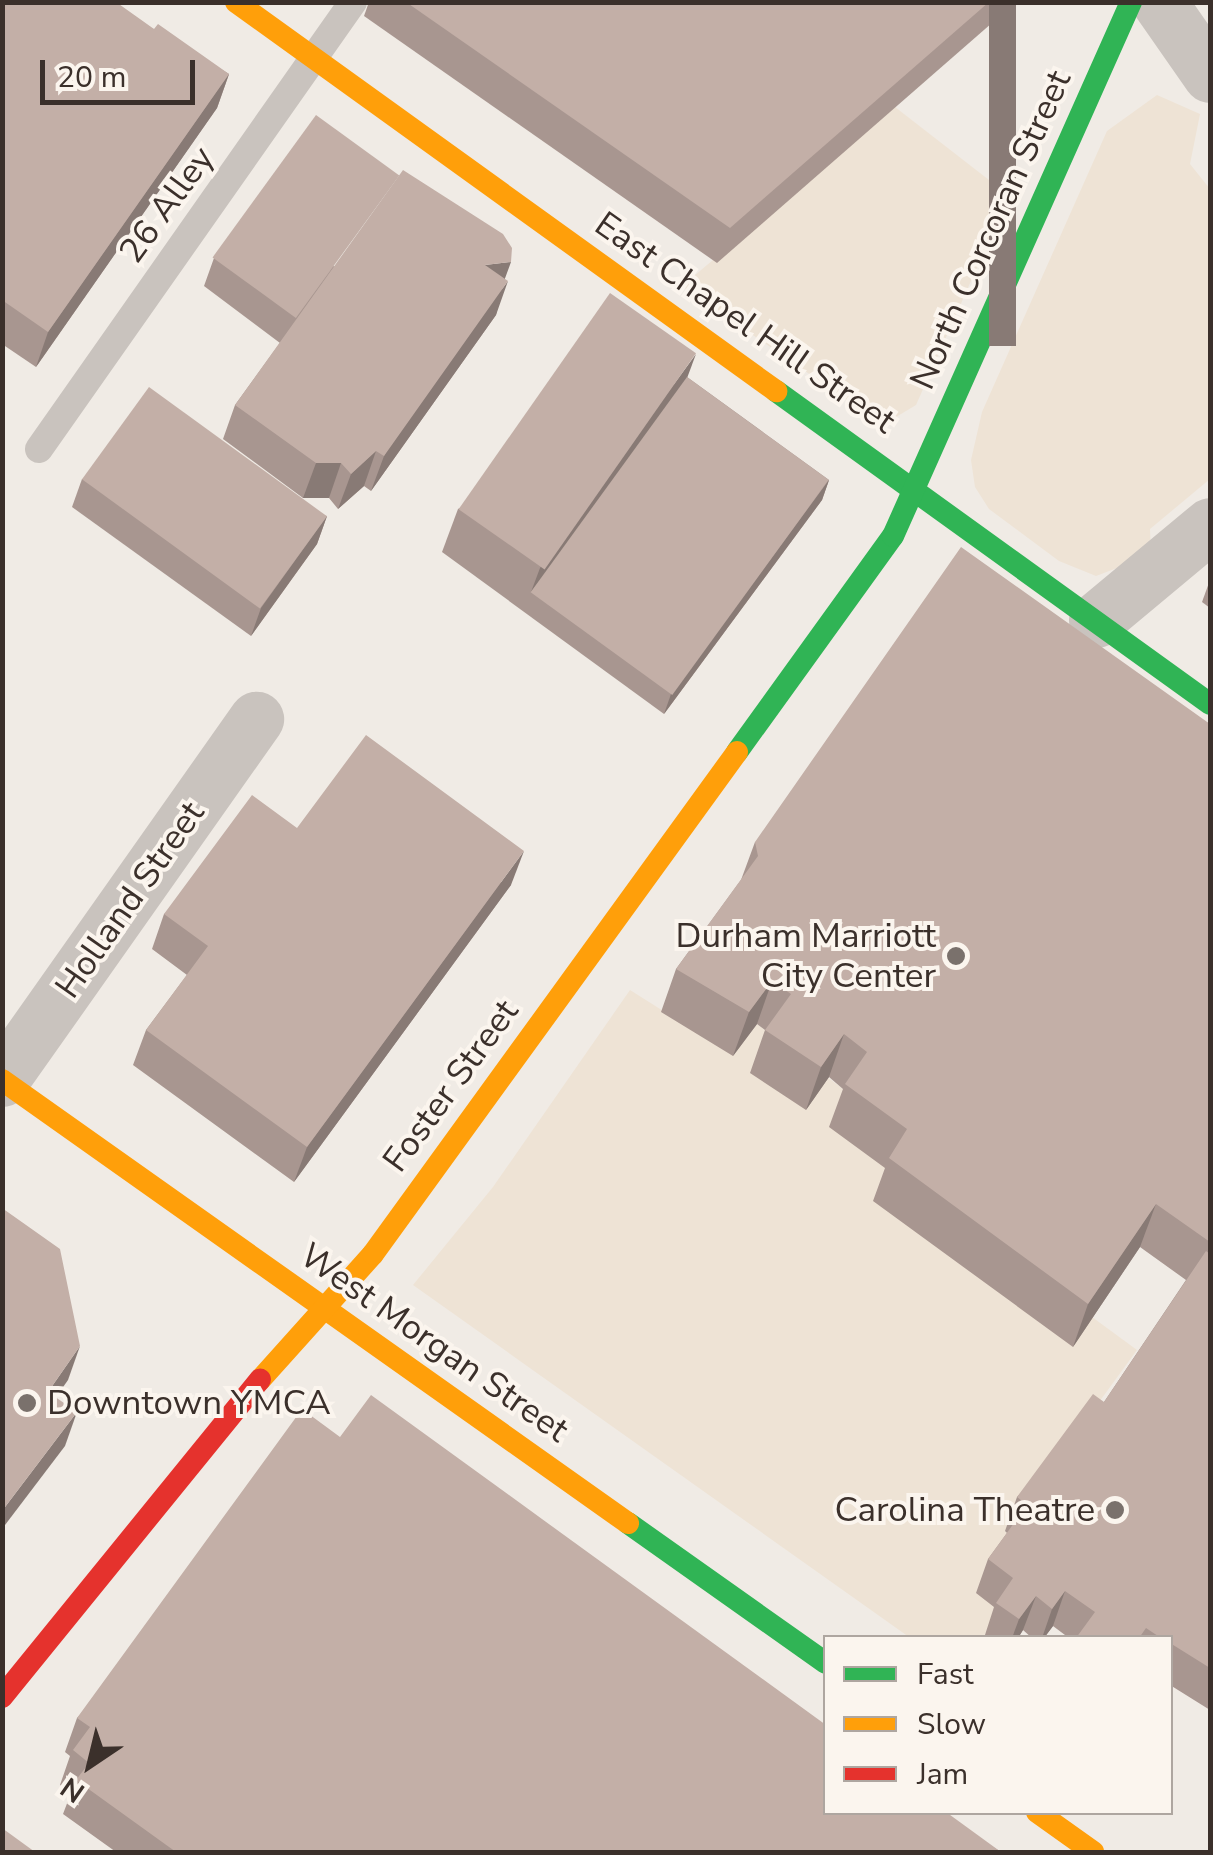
<!DOCTYPE html>
<html>
<head>
<meta charset="utf-8">
<style>
  body { margin:0 }
  #map { position:relative; width:1213px; height:1855px; overflow:hidden; background:#f0ebe5; font-family:"Nunito Sans",sans-serif }
  div>[style] { position:absolute }
  [style*='--x'] { left:calc(var(--x)*1px); top:calc(var(--y)*1px); width:calc(var(--w)*1px); rotate:calc(var(--a)*1deg) }
  .plaza>* { inset:0; background:#eee3d5 }
  .lane>* { height:28px; margin:-14px; padding:0 14px; transform-origin:14px; border-radius:14px; background:#c9c3be }
  .street>* { height:55px; margin:-27.5px; padding:0 27.5px; transform-origin:27.5px; border-radius:27.5px; background:#c9c3be }
  .fast>* { height:22px; margin:-11px; padding:0 11px; transform-origin:11px; border-radius:11px; background:#30b455 }
  .slow>* { height:22px; margin:-11px; padding:0 11px; transform-origin:11px; border-radius:11px; background:#ff9f0a }
  .jam>* { height:22px; margin:-11px; padding:0 11px; transform-origin:11px; border-radius:11px; background:#e5322d }
  .wall>* { inset:0; background:#a89690 }
  .shaded-wall>* { inset:0; background:#887a75; transform-origin:0 0 }
  .building>* { inset:0; background:#c3afa7; transform-origin:0 0 }
  .dots>* { width:28px; height:28px; translate:-50% -50%; box-sizing:border-box; border:5px solid #fbf5ee; border-radius:50% }
  span { translate:-50% -50%; white-space:nowrap; text-align:center; line-height:1.15; -webkit-text-stroke:8px #fbf5ee; paint-order:stroke }
  .street-label { font-size:35px; color:#3b302b }
  .poi-label { font-size:35px; color:#3b302b }
  .right { translate:-100% -50%; text-align:right }
  .left { translate:0 -50%; text-align:left }
  .frame { position:absolute; inset:0; border:5px solid #3b302b; pointer-events:none }
  .legend { position:absolute; left:823px; top:1635px; width:350px; height:180px; box-sizing:border-box; background:#fbf5ee; border:2px solid #aea6a0; margin:0; padding:12px 18px; list-style:none; font-size:30px; color:#3b302b }
  .legend li { display:flex; align-items:center; gap:20px; height:50px }
  .legend b { width:50px; border:2px solid #aea6a0 }
  .north { position:absolute; left:40px; top:1715px; width:100px; height:100px; -webkit-text-stroke:8px #fbf5ee; paint-order:stroke; rotate:215deg; font-size:28px; font-weight:700; line-height:40px; text-align:center; color:#3b302b }
  .north::after { content:''; display:block; margin:auto; width:35px; height:45px; background:#3b302b; clip-path:polygon(50% 0,100% 100%,50% 72%,0 100%) }
  .scale { position:absolute; left:40px; top:60px; width:155px; height:45px; box-sizing:border-box; border:5px solid #3b302b; border-top:0; padding-left:12px; font-size:30px; line-height:35px; white-space:nowrap; color:#3b302b; -webkit-text-stroke:8px #fbf5ee; paint-order:stroke }
</style>
</head>
<body>
<div id="map">
  <div class="plaza">
    <div style="clip-path:polygon(1157px 95px,1200px 114px,1190px 164px,1210px 189px,1210px 479px,1150px 529px,1151px 555px,1096px 576px,1059px 561px,989px 509px,975px 487px,971px 460px,982px 412px,1107px 131px)"></div>
    <div style="clip-path:polygon(895px 107px,998px 187px,1006px 202px,916px 405px,891px 420px,876px 420px,682px 286px)"></div>
    <div style="clip-path:polygon(630px 990px,733px 1055px,757px 1024px,851px 1095px,891px 1172px,1072px 1346px,1092px 1317px,1137px 1350px,1005px 1531px,1014px 1539px,1001px 1612px,983px 1637px,909px 1637px,413px 1285px,493px 1187px)"></div>
  </div>
  <div class="lane">
    <div style="--x:39;--y:449;--w:546;--a:-54.91"></div>
  </div>
  <div class="street">
    <div style="--x:1159;--y:2;--w:89;--a:55.1"></div>
    <div style="--x:1096;--y:620;--w:148;--a:-39.8"></div>
    <div style="--x:2;--y:1079;--w:441;--a:-54.8"></div>
  </div>
  <div class="fast">
    <div style="--x:776;--y:391;--w:535;--a:35.8"></div>
    <div style="--x:737;--y:752;--w:266;--a:-54.2"></div>
    <div style="--x:893;--y:536;--w:585;--a:-65.98"></div>
    <div style="--x:628;--y:1523;--w:242;--a:35.3"></div>
  </div>
  <div class="slow">
    <div style="--x:236;--y:2;--w:666;--a:35.77"></div>
    <div style="--x:2;--y:1080;--w:767;--a:35.29"></div>
    <div style="--x:260;--y:1380;--w:169;--a:-48.1"></div>
    <div style="--x:373;--y:1254;--w:620;--a:-54.05"></div>
    <div style="--x:1037;--y:1812;--w:69;--a:35.5"></div>
  </div>
  <div class="jam">
    <div style="--x:2;--y:1697;--w:409;--a:-50.9"></div>
  </div>
  <div class="wall">
    <div style="clip-path:polygon(2px 2px,154px 29px,229px 74px,217px 108px,36px 367px,2px 344px)"></div>
    <div style="clip-path:polygon(369px 2px,1016px 2px,717px 263px,364px 16px)"></div>
    <div style="clip-path:polygon(214px 258px,505px 278px,496px 315px,371px 491px,364px 486px,338px 509px,329px 498px,303px 498px,223px 439px,235px 405px,280px 343px,204px 286px)"></div>
    <div style="clip-path:polygon(687px 377px,829px 480px,822px 500px,664px 714px,442px 552px,458px 509px)"></div>
    <div style="clip-path:polygon(82px 479px,327px 516px,317px 544px,251px 636px,72px 507px)"></div>
    <div style="clip-path:polygon(1210px 580px,1210px 608px,1202px 602px)"></div>
    <div style="clip-path:polygon(1210px 724px,1210px 1710px,1170px 1685px,1170px 1638px,1069px 1638px,1053px 1626px,1044px 1638px,1032px 1638px,1023px 1630px,1018px 1638px,984px 1638px,994px 1607px,976px 1593px,988px 1559px,1007px 1533px,1005px 1531px,1017px 1497px,1104px 1402px,1186px 1280px,1140px 1247px,1073px 1347px,873px 1201px,885px 1168px,829px 1127px,843px 1089px,829px 1077px,806px 1110px,750px 1073px,765px 1030px,757px 1024px,733px 1056px,661px 1012px,676px 969px,741px 880px,755px 842px)"></div>
    <div style="clip-path:polygon(297px 828px,511px 885px,294px 1182px,133px 1065px,146px 1030px,187px 975px,152px 949px,164px 914px)"></div>
    <div style="clip-path:polygon(340px 1437px,1001px 1852px,116px 1852px,63px 1814px,71px 1793px,60px 1785px,70px 1756px,65px 1752px,77px 1718px)"></div>
  </div>
  <div class="shaded-wall">
    <div style="left:989px;top:2px;width:27px;height:344px"></div>
    <div style="clip-path:polygon(229px 74px,217px 108px,36px 367px,48px 332px)"></div>
    <div style="clip-path:polygon(511px 262px,500px 292px,508px 281px,496px 315px,371px 491px,384px 456px,485px 265px)"></div>
    <div style="clip-path:polygon(696px 354px,680px 397px,531px 592px,540px 568px)"></div>
    <div style="clip-path:polygon(376px 451px,364px 486px,338px 509px,351px 474px)"></div>
    <div style="clip-path:polygon(316px 463px,341px 463px,329px 498px,303px 498px)"></div>
    <div style="clip-path:polygon(829px 480px,822px 500px,664px 714px,671px 694px)"></div>
    <div style="clip-path:polygon(327px 516px,317px 544px,251px 636px,261px 608px)"></div>
    <div style="clip-path:polygon(524px 851px,511px 885px,294px 1182px,307px 1147px)"></div>
    <div style="clip-path:polygon(772px 981px,757px 1024px,733px 1056px,749px 1012px)"></div>
    <div style="clip-path:polygon(844px 1034px,829px 1077px,806px 1110px,821px 1067px)"></div>
    <div style="clip-path:polygon(1156px 1204px,1140px 1247px,1073px 1347px,1088px 1304px)"></div>
    <div style="clip-path:polygon(80px 1346px,68px 1380px,36px 1426px,48px 1392px)"></div>
    <div style="clip-path:polygon(77px 1412px,65px 1446px,2px 1529px,2px 1511px)"></div>
    <div style="clip-path:polygon(1065px 1591px,1053px 1626px,1044px 1638px,1042px 1638px,1052px 1609px)"></div>
    <div style="clip-path:polygon(1036px 1596px,1023px 1630px,1018px 1638px,1012px 1638px,1019px 1619px)"></div>
  </div>
  <div class="building">
    <div style="clip-path:polygon(2px 2px,116px 2px,154px 29px,158px 24px,229px 74px,48px 332px,2px 300px)"></div>
    <div style="clip-path:polygon(406px 2px,989px 2px,730px 228px)"></div>
    <div style="left:316px;top:115px;width:103px;height:176px;rotate:36deg"></div>
    <div style="clip-path:polygon(403px 170px,503px 234px,512px 248px,511px 262px,485px 265px,508px 281px,384px 456px,376px 451px,351px 474px,341px 463px,316px 463px,235px 405px)"></div>
    <div style="left:610px;top:293px;width:105px;height:264px;rotate:35deg"></div>
    <div style="left:687px;top:377px;width:175px;height:266px;rotate:36deg"></div>
    <div style="left:149px;top:387px;width:220px;height:114px;rotate:36deg"></div>
    <div style="clip-path:polygon(961px 547px,1210px 724px,1210px 1242px,1156px 1204px,1088px 1304px,889px 1158px,907px 1129px,845px 1084px,867px 1052px,844px 1034px,821px 1067px,765px 1030px,791px 994px,772px 981px,749px 1012px,676px 969px,758px 856px,755px 842px)"></div>
    <div style="clip-path:polygon(366px 735px,524px 851px,307px 1147px,146px 1030px,208px 946px,164px 914px,252px 795px,297px 828px)"></div>
    <div style="clip-path:polygon(2px 1208px,60px 1249px,80px 1346px,48px 1392px,77px 1412px,2px 1511px)"></div>
    <div style="clip-path:polygon(1206px 1251px,1210px 1254px,1210px 1668px,1170px 1643px,1170px 1638px,1161px 1638px,1146px 1628px,1139px 1638px,1076px 1638px,1095px 1612px,1065px 1591px,1052px 1609px,1036px 1596px,1019px 1619px,996px 1603px,1013px 1578px,988px 1559px,1027px 1505px,1017px 1497px,1093px 1394px,1104px 1402px)"></div>
    <div style="clip-path:polygon(371px 1395px,826px 1725px,826px 1812px,946px 1812px,1001px 1852px,176px 1852px,76px 1780px,89px 1763px,73px 1750px,90px 1727px,77px 1718px,302px 1409px,340px 1437px)"></div>
    <div style="clip-path:polygon(2px 1828px,35px 1852px,2px 1852px)"></div>
  </div>
  <div class="dots">
    <div style="left:956px;top:956px;background:#7a716c"></div>
    <div style="left:27px;top:1403px;background:#7a716c"></div>
    <div style="left:1115px;top:1510px;background:#7a716c"></div>
  </div>
  <div class="street-label">
    <span style="left:167px;top:205px;rotate:-54deg">26 Alley</span>
    <span style="left:991px;top:230px;rotate:-66deg">North Corcoran Street</span>
    <span style="left:745px;top:323px;rotate:35deg">East Chapel Hill Street</span>
    <span style="left:130px;top:900px;rotate:-55deg">Holland Street</span>
    <span style="left:451px;top:1086px;rotate:-54deg">Foster Street</span>
    <span style="left:434px;top:1343px;rotate:35deg">West Morgan Street</span>
  </div>
  <div class="poi-label">
    <span class="right" style="left:936px;top:956px">Durham Marriott<br>City Center</span>
    <span class="left" style="left:47px;top:1403px">Downtown YMCA</span>
    <span class="right" style="left:1095px;top:1510px">Carolina Theatre</span>
  </div>
  <div class="frame"></div>
  <ul class="legend">
  <li><b style="height:12px;background:#30b455"></b>Fast</li>
  <li><b style="height:12px;background:#ff9f0a"></b>Slow</li>
  <li><b style="height:12px;background:#e5322d"></b>Jam</li>
  </ul>
  <div class="north">N</div>
  <div class="scale">20 m</div>
</div>
</body>
</html>
